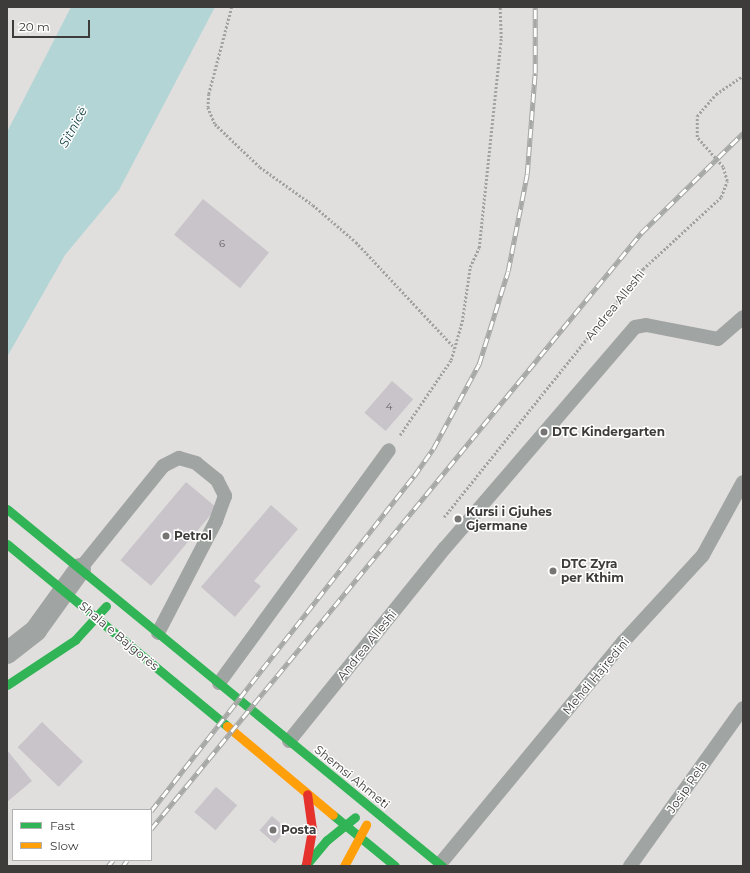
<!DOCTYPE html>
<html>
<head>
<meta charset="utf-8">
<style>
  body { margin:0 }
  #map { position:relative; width:750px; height:873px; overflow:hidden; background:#e1dfdd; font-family:Montserrat,sans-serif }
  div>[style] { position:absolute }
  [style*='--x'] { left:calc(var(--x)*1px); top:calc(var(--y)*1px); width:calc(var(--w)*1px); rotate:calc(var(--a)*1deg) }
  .water>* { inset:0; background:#b3d5d5 }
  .building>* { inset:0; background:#c8c4ca; transform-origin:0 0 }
  .path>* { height:2.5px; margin-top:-1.25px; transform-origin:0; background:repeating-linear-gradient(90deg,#a0a3a1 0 2px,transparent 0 4px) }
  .lane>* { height:14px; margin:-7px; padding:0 7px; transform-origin:7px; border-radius:7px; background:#a0a4a3 }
  .street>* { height:22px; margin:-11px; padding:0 11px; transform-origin:11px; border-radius:11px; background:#a0a4a3 }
  .fast>* { height:9px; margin:-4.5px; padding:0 4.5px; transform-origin:4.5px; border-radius:4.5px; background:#30b455 }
  .slow>* { height:9px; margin:-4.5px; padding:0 4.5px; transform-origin:4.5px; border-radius:4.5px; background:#ff9f0a }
  .jam>* { height:9px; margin:-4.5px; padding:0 4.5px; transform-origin:4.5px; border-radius:4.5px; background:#e5322d }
  .rail>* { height:4.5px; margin-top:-2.25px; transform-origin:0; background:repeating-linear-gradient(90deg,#fff 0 9px,#a6a8a6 0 18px); box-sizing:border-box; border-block:1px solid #a6a8a6 }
  .dots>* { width:11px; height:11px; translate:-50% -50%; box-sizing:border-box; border:2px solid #fff; border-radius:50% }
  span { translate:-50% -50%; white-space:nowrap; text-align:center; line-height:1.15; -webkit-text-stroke:3px #fff; paint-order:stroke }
  .number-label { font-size:10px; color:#605e5f }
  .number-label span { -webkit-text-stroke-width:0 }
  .street-label { font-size:12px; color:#3d3c3b }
  .poi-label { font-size:12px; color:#3d3c3b; font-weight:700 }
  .left { translate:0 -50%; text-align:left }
  .water-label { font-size:13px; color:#0a3a3b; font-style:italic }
  .frame { position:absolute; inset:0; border:8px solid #3d3c3b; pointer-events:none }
  .legend { position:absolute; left:12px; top:809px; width:140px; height:52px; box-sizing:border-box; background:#fff; border:1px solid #b1b1b1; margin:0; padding:5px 7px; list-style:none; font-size:12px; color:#3d3c3b }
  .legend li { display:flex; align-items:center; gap:8px; height:20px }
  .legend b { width:20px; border:1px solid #b1b1b1 }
  .scale { position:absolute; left:12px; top:20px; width:78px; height:18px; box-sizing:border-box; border:2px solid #3d3c3b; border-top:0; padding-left:5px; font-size:12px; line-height:14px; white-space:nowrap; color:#3d3c3b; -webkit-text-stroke:3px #fff; paint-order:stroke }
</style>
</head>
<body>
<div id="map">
  <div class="water">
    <div style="clip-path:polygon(71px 7px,215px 7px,119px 190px,65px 255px,7px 357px,7px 132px)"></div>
  </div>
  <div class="building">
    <div style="left:203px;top:199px;width:85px;height:46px;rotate:39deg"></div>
    <div style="left:392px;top:381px;width:28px;height:42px;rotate:41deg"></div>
    <div style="left:186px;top:482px;width:40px;height:102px;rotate:40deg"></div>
    <div style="clip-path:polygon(271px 505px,298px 529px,254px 581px,261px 586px,235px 617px,201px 587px)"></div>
    <div style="left:42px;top:722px;width:57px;height:35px;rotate:44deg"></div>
    <div style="clip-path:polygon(7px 750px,32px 781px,7px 802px)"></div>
    <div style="left:216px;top:787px;width:28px;height:33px;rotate:41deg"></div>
    <div style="left:272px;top:816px;width:20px;height:19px;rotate:41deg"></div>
  </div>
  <div class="path">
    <div style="--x:232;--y:7;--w:90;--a:104.8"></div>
    <div style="--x:209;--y:94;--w:13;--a:94"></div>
    <div style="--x:208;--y:107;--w:18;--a:68"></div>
    <div style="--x:215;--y:124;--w:62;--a:43.7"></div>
    <div style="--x:260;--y:167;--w:65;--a:35.6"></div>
    <div style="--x:313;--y:205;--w:57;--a:40.7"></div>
    <div style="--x:356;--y:242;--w:145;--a:47"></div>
    <div style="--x:400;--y:435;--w:91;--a:-55.8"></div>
    <div style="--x:451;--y:360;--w:40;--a:-74"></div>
    <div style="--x:462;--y:322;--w:56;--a:-81.7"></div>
    <div style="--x:470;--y:267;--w:21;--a:-65"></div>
    <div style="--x:479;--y:248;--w:211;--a:-84"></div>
    <div style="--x:501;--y:38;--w:31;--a:-92"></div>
    <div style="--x:444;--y:517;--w:318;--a:-51.3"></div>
    <div style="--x:643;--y:269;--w:106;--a:-42.7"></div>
    <div style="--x:721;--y:197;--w:17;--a:-69"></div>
    <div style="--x:727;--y:181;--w:15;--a:-106"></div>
    <div style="--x:723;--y:167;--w:40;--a:-131"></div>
    <div style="--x:697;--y:137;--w:21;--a:-90"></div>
    <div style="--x:697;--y:116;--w:29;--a:-49"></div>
    <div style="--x:716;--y:94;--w:32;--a:-34"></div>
  </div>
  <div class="lane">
    <div style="--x:80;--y:569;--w:132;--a:-51.1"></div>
    <div style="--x:163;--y:466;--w:18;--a:-27"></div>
    <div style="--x:179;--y:458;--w:18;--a:16"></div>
    <div style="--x:196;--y:463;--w:27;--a:39"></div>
    <div style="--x:217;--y:480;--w:18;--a:63"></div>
    <div style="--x:225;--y:496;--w:27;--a:110"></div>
    <div style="--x:216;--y:521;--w:126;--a:117.4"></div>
    <div style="--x:219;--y:683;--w:288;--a:-53.9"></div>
    <div style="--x:289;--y:741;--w:248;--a:-51.1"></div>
    <div style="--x:445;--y:548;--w:291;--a:-49.3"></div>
    <div style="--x:635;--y:327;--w:11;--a:-10"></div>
    <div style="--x:646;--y:325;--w:73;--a:11"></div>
    <div style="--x:718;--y:339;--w:33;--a:-41"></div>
    <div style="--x:440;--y:864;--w:288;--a:-50.5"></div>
    <div style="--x:623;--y:642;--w:118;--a:-47.4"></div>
    <div style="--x:703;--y:555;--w:83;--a:-61.3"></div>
    <div style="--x:630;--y:866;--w:194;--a:-54.4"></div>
  </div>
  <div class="street">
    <div style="--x:7;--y:653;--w:37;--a:-38"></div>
    <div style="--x:36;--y:630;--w:75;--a:-54.2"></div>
  </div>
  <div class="fast">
    <div style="--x:7;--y:509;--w:563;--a:39.38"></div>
    <div style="--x:7;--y:544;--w:286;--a:39.6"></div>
    <div style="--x:7;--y:685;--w:82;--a:-33.5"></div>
    <div style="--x:75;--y:640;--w:46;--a:-47.6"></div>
    <div style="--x:333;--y:815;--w:80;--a:39.4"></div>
    <div style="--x:305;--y:866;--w:34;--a:-50"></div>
    <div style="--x:327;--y:840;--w:36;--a:-39"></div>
  </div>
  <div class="slow">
    <div style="--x:227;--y:726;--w:138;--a:40"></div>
    <div style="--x:344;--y:866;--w:47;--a:-61.8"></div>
  </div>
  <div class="jam">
    <div style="--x:306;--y:864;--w:36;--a:-80"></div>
    <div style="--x:312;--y:829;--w:35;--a:-98"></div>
  </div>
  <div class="rail">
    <div style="--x:151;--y:811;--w:426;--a:-51.9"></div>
    <div style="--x:414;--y:476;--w:33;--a:-55"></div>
    <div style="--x:433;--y:449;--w:97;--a:-61.6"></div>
    <div style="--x:479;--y:364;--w:97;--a:-72.7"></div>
    <div style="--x:508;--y:271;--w:99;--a:-78.9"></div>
    <div style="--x:527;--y:174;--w:101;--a:-85.5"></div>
    <div style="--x:535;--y:73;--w:66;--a:-90"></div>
    <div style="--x:151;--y:829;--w:772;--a:-50.57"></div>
    <div style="--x:641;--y:233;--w:143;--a:-44.4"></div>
    <div style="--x:108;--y:866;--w:8;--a:-50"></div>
    <div style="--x:123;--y:866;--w:7;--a:-56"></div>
  </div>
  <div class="dots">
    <div style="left:544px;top:432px;background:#767574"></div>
    <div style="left:458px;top:519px;background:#767574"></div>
    <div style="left:166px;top:536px;background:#767574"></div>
    <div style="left:553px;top:571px;background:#767574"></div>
    <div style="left:273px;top:830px;background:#767574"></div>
  </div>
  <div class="number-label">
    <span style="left:222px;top:244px">6</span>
    <span style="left:389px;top:407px">4</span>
  </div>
  <div class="street-label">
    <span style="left:615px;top:305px;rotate:-51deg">Andrea Alleshi</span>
    <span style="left:119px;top:636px;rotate:40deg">Shala e Bajgorës</span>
    <span style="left:367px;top:645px;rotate:-51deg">Andrea Alleshi</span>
    <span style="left:596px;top:676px;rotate:-50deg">Mehdi Hajredini</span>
    <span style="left:352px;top:777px;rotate:39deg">Shemsi Ahmeti</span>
    <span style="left:687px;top:787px;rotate:-55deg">Josip Rela</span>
  </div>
  <div class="poi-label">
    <span class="left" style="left:552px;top:432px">DTC Kindergarten</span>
    <span class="left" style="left:466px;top:519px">Kursi i Gjuhes<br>Gjermane</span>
    <span class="left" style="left:174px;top:536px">Petrol</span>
    <span class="left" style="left:561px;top:571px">DTC Zyra<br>per Kthim</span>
    <span class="left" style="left:281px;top:830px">Posta</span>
  </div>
  <div class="water-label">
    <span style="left:73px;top:127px;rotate:-61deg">Sitnicë</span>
  </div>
  <div class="frame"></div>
  <ul class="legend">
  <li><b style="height:5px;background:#30b455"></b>Fast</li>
  <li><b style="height:5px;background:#ff9f0a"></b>Slow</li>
  </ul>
  <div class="scale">20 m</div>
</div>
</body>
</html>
